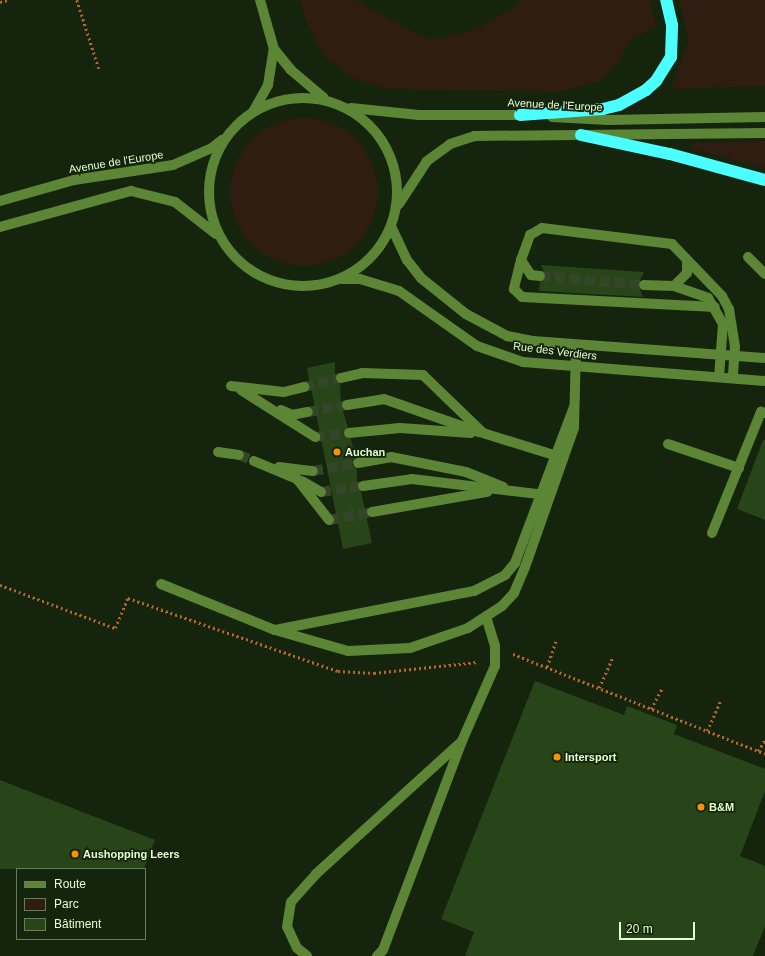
<!DOCTYPE html>
<html>
<head>
<meta charset="utf-8">
<style>
  body { margin:0 }
  #map { position:relative; width:765px; height:956px; overflow:hidden; background:#15240d; font-family:Arial,sans-serif }
  div>[style] { position:absolute }
  [style*='--x'] { left:calc(var(--x)*1px); top:calc(var(--y)*1px); width:calc(var(--w)*1px); rotate:calc(var(--a)*1deg) }
  .green>* { inset:0; background:#2e1d10 }
  .round { border-radius:50% }
  .building>* { inset:0; background:#274519 }
  .minor-tunnel>* { height:10px; margin-top:-5px; transform-origin:0; background:repeating-linear-gradient(90deg,#34452a 0 10px,transparent 0 15px) }
  .path>* { height:2.5px; margin-top:-1.25px; transform-origin:0; background:repeating-linear-gradient(90deg,#b9662a 0 2px,transparent 0 5px) }
  .minor>* { height:10px; margin:-5px; padding:0 5px; transform-origin:5px; border-radius:5px; background:#5c8536 }
  .minor>.ring { margin:-5px; padding:0; box-sizing:content-box; background:none; border:10px solid #5c8536; border-radius:50% }
  .highway>* { height:12px; margin:-6px; padding:0 6px; transform-origin:6px; border-radius:6px; background:#4bfeff }
  .dots>* { width:11px; height:11px; translate:-50% -50%; box-sizing:border-box; border:2px solid #15240d; border-radius:50% }
  span { translate:-50% -50%; white-space:nowrap; text-align:center; line-height:1.15; -webkit-text-stroke:3.5px #15240d; paint-order:stroke }
  .street-label { font-size:11px; color:#e3ffd0 }
  .poi-label { font-size:11px; color:#e3ffd0; font-weight:700 }
  .left { translate:0 -50%; text-align:left }
  .legend { position:absolute; left:16px; top:868px; width:130px; height:72px; box-sizing:border-box; background:#15240d; border:1px solid #677c5b; margin:0; padding:5px 7px; list-style:none; font-size:12px; color:#e3ffd0 }
  .legend li { display:flex; align-items:center; gap:8px; height:20px }
  .legend b { width:20px; border:1px solid #677c5b }
  .scale { position:absolute; left:619px; top:922px; width:76px; height:18px; box-sizing:border-box; border:2px solid #e3ffd0; border-top:0; padding-left:5px; font-size:12px; line-height:14px; white-space:nowrap; color:#e3ffd0; -webkit-text-stroke:3px #15240d; paint-order:stroke }
</style>
</head>
<body>
<div id="map">
  <div class="green">
    <div style="clip-path:polygon(300px 0,356px 0,429px 40px,474px 30px,516px 6px,520px 0,650px 0,656px 26px,630px 40px,619px 61px,601px 81px,558px 92px,388px 89px,355px 79px,326px 59px,309px 29px)"></div>
    <div style="clip-path:polygon(679px 0,765px 0,765px 86px,671px 89px,689px 40px)"></div>
    <div class="round" style="left:230px;top:118px;width:148px;height:148px"></div>
    <div style="clip-path:polygon(765px 141px,765px 168px,692px 149px,692px 143px)"></div>
  </div>
  <div class="building">
    <div style="clip-path:polygon(541px 265px,644px 272px,638px 284px,643px 297px,539px 291px,540px 282px,546px 276px)"></div>
    <div style="clip-path:polygon(335px 362px,335px 379px,340px 384px,341px 406px,348px 427px,343px 434px,351px 439px,355px 458px,352px 465px,357px 469px,357px 487px,361px 492px,372px 543px,343px 549px,307px 368px)"></div>
    <div style="clip-path:polygon(763px 440px,765px 440px,765px 520px,737px 509px)"></div>
    <div style="clip-path:polygon(535px 681px,624px 715px,627px 706px,677px 725px,674px 734px,765px 769px,765px 791px,740px 856px,765px 866px,765px 926px,753px 956px,465px 956px,474px 932px,441px 919px)"></div>
    <div style="clip-path:polygon(0 780px,155px 840px,144px 869px,0 869px)"></div>
  </div>
  <div class="minor-tunnel">
    <div style="--x:540;--y:276;--w:104;--a:4.9"></div>
    <div style="--x:304;--y:387;--w:38;--a:-14"></div>
    <div style="--x:308;--y:412;--w:40;--a:-10"></div>
    <div style="--x:315;--y:437;--w:34;--a:-7"></div>
    <div style="--x:239;--y:455;--w:16;--a:22"></div>
    <div style="--x:313;--y:471;--w:46;--a:-10.1"></div>
    <div style="--x:321;--y:492;--w:42;--a:-8.1"></div>
    <div style="--x:329;--y:520;--w:44;--a:-10.5"></div>
  </div>
  <div class="path">
    <div style="--x:77;--y:0;--w:72;--a:72.3"></div>
    <div style="--x:0;--y:2;--w:8;--a:-14"></div>
    <div style="--x:0;--y:585;--w:123;--a:20.5"></div>
    <div style="--x:115;--y:628;--w:33;--a:-67"></div>
    <div style="--x:128;--y:598;--w:222;--a:19.2"></div>
    <div style="--x:338;--y:671;--w:36;--a:3"></div>
    <div style="--x:374;--y:673;--w:104;--a:-6.1"></div>
    <div style="--x:513;--y:654;--w:271;--a:21.6"></div>
    <div style="--x:547;--y:667;--w:28;--a:-71"></div>
    <div style="--x:599;--y:688;--w:34;--a:-66"></div>
    <div style="--x:651;--y:709;--w:24;--a:-62"></div>
    <div style="--x:707;--y:731;--w:34;--a:-66"></div>
    <div style="--x:758;--y:751;--w:13;--a:-58"></div>
  </div>
  <div class="minor">
    <div style="--x:260;--y:0;--w:51;--a:74.1"></div>
    <div style="--x:274;--y:49;--w:27;--a:51"></div>
    <div style="--x:291;--y:70;--w:43;--a:40.3"></div>
    <div class="ring" style="left:209px;top:98px;width:178px;height:178px"></div>
    <div style="--x:351;--y:108;--w:68;--a:5.9"></div>
    <div style="--x:419;--y:115;--w:107;--a:0"></div>
    <div style="--x:253;--y:112;--w:31;--a:-61"></div>
    <div style="--x:268;--y:85;--w:36;--a:-81"></div>
    <div style="--x:552;--y:117;--w:56;--a:3.1"></div>
    <div style="--x:608;--y:120;--w:157;--a:-1.1"></div>
    <div style="--x:0;--y:201;--w:77;--a:-15.8"></div>
    <div style="--x:74;--y:180;--w:100;--a:-8.6"></div>
    <div style="--x:173;--y:165;--w:43;--a:-23.6"></div>
    <div style="--x:212;--y:148;--w:13;--a:-39"></div>
    <div style="--x:399;--y:204;--w:51;--a:-56.9"></div>
    <div style="--x:427;--y:161;--w:29;--a:-36"></div>
    <div style="--x:450;--y:144;--w:25;--a:-18"></div>
    <div style="--x:474;--y:136;--w:291;--a:-0.6"></div>
    <div style="--x:391;--y:226;--w:38;--a:65"></div>
    <div style="--x:407;--y:260;--w:23;--a:52"></div>
    <div style="--x:421;--y:278;--w:58;--a:38.7"></div>
    <div style="--x:466;--y:314;--w:47;--a:28.2"></div>
    <div style="--x:507;--y:336;--w:26;--a:11"></div>
    <div style="--x:533;--y:341;--w:233;--a:4.2"></div>
    <div style="--x:0;--y:227;--w:136;--a:-15.4"></div>
    <div style="--x:131;--y:191;--w:45;--a:14"></div>
    <div style="--x:175;--y:202;--w:52;--a:38"></div>
    <div style="--x:748;--y:257;--w:24;--a:45"></div>
    <div style="--x:521;--y:260;--w:30;--a:104"></div>
    <div style="--x:514;--y:289;--w:11;--a:45"></div>
    <div style="--x:522;--y:297;--w:193;--a:3"></div>
    <div style="--x:540;--y:276;--w:9;--a:-174"></div>
    <div style="--x:531;--y:275;--w:18;--a:-124"></div>
    <div style="--x:521;--y:260;--w:27;--a:-70"></div>
    <div style="--x:530;--y:235;--w:14;--a:-30"></div>
    <div style="--x:542;--y:228;--w:131;--a:7"></div>
    <div style="--x:672;--y:244;--w:72;--a:46.1"></div>
    <div style="--x:722;--y:296;--w:15;--a:62"></div>
    <div style="--x:729;--y:309;--w:37;--a:81"></div>
    <div style="--x:735;--y:346;--w:32;--a:94"></div>
    <div style="--x:342;--y:279;--w:18;--a:0"></div>
    <div style="--x:360;--y:279;--w:41;--a:17.1"></div>
    <div style="--x:399;--y:291;--w:95;--a:35.2"></div>
    <div style="--x:477;--y:346;--w:49;--a:19.2"></div>
    <div style="--x:523;--y:362;--w:243;--a:4.5"></div>
    <div style="--x:644;--y:285;--w:30;--a:2"></div>
    <div style="--x:674;--y:286;--w:36;--a:19"></div>
    <div style="--x:708;--y:298;--w:30;--a:60"></div>
    <div style="--x:723;--y:324;--w:53;--a:94.3"></div>
    <div style="--x:674;--y:286;--w:18;--a:-45"></div>
    <div style="--x:687;--y:273;--w:13;--a:-90"></div>
    <div style="--x:341;--y:378;--w:22;--a:-13"></div>
    <div style="--x:362;--y:373;--w:61;--a:1.9"></div>
    <div style="--x:423;--y:375;--w:83;--a:44"></div>
    <div style="--x:483;--y:433;--w:81;--a:17.3"></div>
    <div style="--x:231;--y:386;--w:53;--a:6.5"></div>
    <div style="--x:284;--y:392;--w:21;--a:-14"></div>
    <div style="--x:241;--y:390;--w:88;--a:32.4"></div>
    <div style="--x:347;--y:405;--w:37;--a:-9"></div>
    <div style="--x:384;--y:399;--w:101;--a:19.2"></div>
    <div style="--x:281;--y:410;--w:12;--a:24"></div>
    <div style="--x:292;--y:415;--w:16;--a:-11"></div>
    <div style="--x:349;--y:433;--w:51;--a:-5.6"></div>
    <div style="--x:400;--y:428;--w:71;--a:4"></div>
    <div style="--x:668;--y:444;--w:75;--a:18.7"></div>
    <div style="--x:218;--y:452;--w:21;--a:8"></div>
    <div style="--x:254;--y:461;--w:47;--a:22.7"></div>
    <div style="--x:297;--y:479;--w:52;--a:52"></div>
    <div style="--x:358;--y:463;--w:34;--a:-10"></div>
    <div style="--x:391;--y:457;--w:76;--a:11.3"></div>
    <div style="--x:466;--y:472;--w:40;--a:22"></div>
    <div style="--x:279;--y:467;--w:34;--a:7"></div>
    <div style="--x:302;--y:481;--w:22;--a:30"></div>
    <div style="--x:363;--y:486;--w:49;--a:-8.1"></div>
    <div style="--x:412;--y:479;--w:136;--a:6.8"></div>
    <div style="--x:372;--y:512;--w:117;--a:-9.9"></div>
    <div style="--x:712;--y:533;--w:131;--a:-68"></div>
    <div style="--x:761;--y:412;--w:4;--a:14"></div>
    <div style="--x:161;--y:584;--w:123;--a:22"></div>
    <div style="--x:275;--y:630;--w:76;--a:16"></div>
    <div style="--x:348;--y:651;--w:62;--a:-2.8"></div>
    <div style="--x:410;--y:648;--w:61;--a:-19"></div>
    <div style="--x:468;--y:628;--w:40;--a:-32.9"></div>
    <div style="--x:502;--y:606;--w:18;--a:-47"></div>
    <div style="--x:514;--y:593;--w:28;--a:-67"></div>
    <div style="--x:525;--y:567;--w:147;--a:-70.6"></div>
    <div style="--x:574;--y:428;--w:83;--a:-88.6"></div>
    <div style="--x:275;--y:630;--w:203;--a:-11.1"></div>
    <div style="--x:474;--y:591;--w:35;--a:-27"></div>
    <div style="--x:505;--y:575;--w:16;--a:-50"></div>
    <div style="--x:515;--y:563;--w:167;--a:-69.3"></div>
    <div style="--x:307;--y:956;--w:13;--a:-141"></div>
    <div style="--x:297;--y:948;--w:23;--a:-115"></div>
    <div style="--x:287;--y:927;--w:25;--a:-81"></div>
    <div style="--x:291;--y:902;--w:38;--a:-48"></div>
    <div style="--x:316;--y:874;--w:193;--a:-42.3"></div>
    <div style="--x:377;--y:956;--w:8;--a:-45"></div>
    <div style="--x:383;--y:950;--w:223;--a:-69.3"></div>
    <div style="--x:462;--y:741;--w:82;--a:-66.3"></div>
    <div style="--x:495;--y:666;--w:20;--a:-90"></div>
    <div style="--x:495;--y:646;--w:30;--a:-107"></div>
  </div>
  <div class="highway">
    <div style="--x:520;--y:115;--w:83;--a:-4.1"></div>
    <div style="--x:603;--y:109;--w:16;--a:-14"></div>
    <div style="--x:619;--y:105;--w:31;--a:-29"></div>
    <div style="--x:646;--y:90;--w:13;--a:-42"></div>
    <div style="--x:656;--y:81;--w:28;--a:-58"></div>
    <div style="--x:671;--y:57;--w:32;--a:-88"></div>
    <div style="--x:672;--y:25;--w:26;--a:-103"></div>
    <div style="--x:581;--y:135;--w:91;--a:12.1"></div>
    <div style="--x:670;--y:154;--w:98;--a:15.3"></div>
  </div>
  <div class="dots">
    <div style="left:337px;top:452px;background:#fb9200"></div>
    <div style="left:557px;top:757px;background:#fb9200"></div>
    <div style="left:701px;top:807px;background:#fb9200"></div>
    <div style="left:75px;top:854px;background:#fb9200"></div>
  </div>
  <div class="street-label">
    <span style="left:555px;top:105px;rotate:3deg">Avenue de l'Europe</span>
    <span style="left:116px;top:162px;rotate:-9deg">Avenue de l'Europe</span>
    <span style="left:555px;top:351px;rotate:7deg">Rue des Verdiers</span>
  </div>
  <div class="poi-label">
    <span class="left" style="left:345px;top:452px">Auchan</span>
    <span class="left" style="left:565px;top:757px">Intersport</span>
    <span class="left" style="left:709px;top:807px">B&amp;M</span>
    <span class="left" style="left:83px;top:854px">Aushopping Leers</span>
  </div>
  <ul class="legend">
  <li><b style="height:5px;background:#5c8536"></b>Route</li>
  <li><b style="height:11px;background:#2e1d10"></b>Parc</li>
  <li><b style="height:11px;background:#274519"></b>Bâtiment</li>
  </ul>
  <div class="scale">20 m</div>
</div>
</body>
</html>
